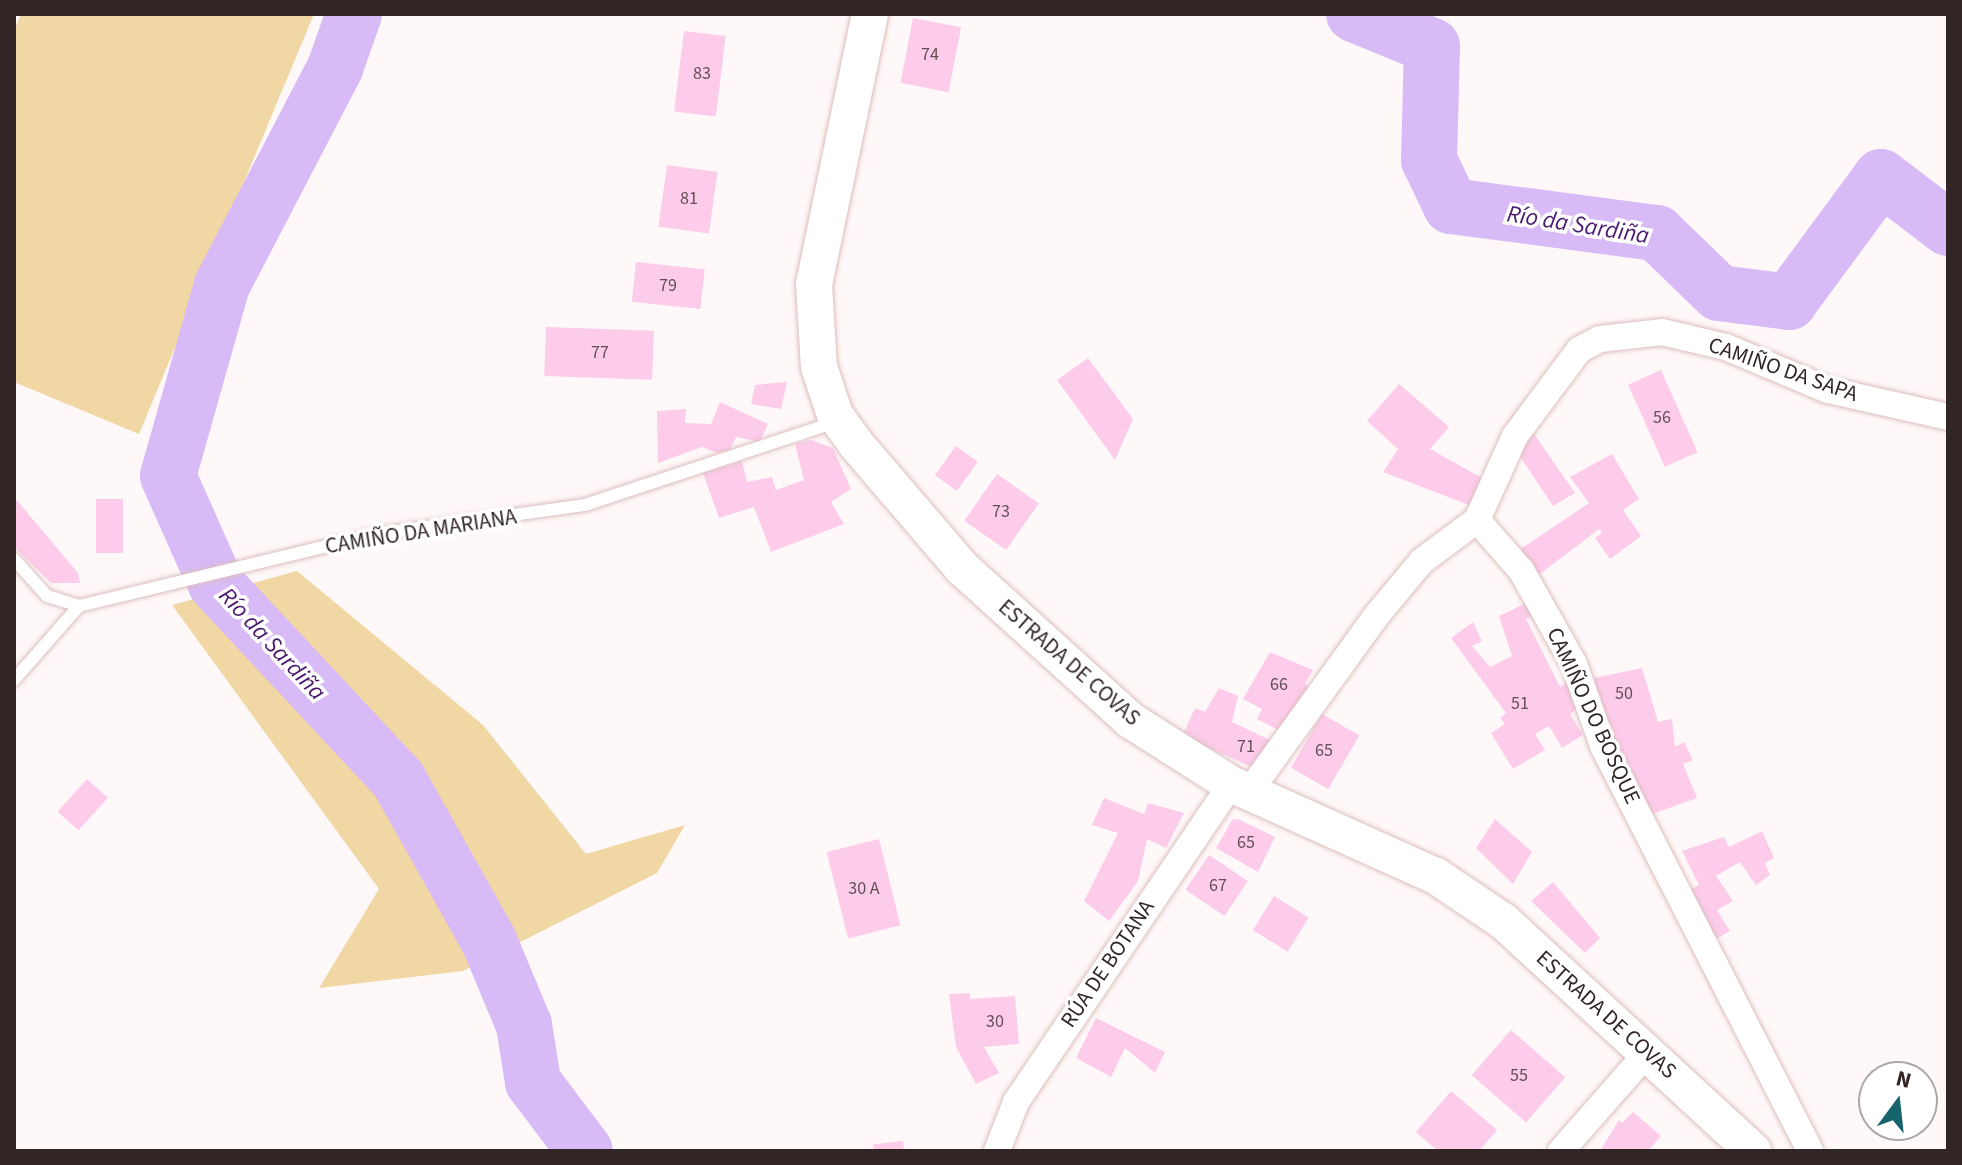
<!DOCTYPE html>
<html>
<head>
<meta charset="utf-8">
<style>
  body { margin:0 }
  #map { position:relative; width:1962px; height:1165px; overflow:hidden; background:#fff8f8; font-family:"Source Sans 3",sans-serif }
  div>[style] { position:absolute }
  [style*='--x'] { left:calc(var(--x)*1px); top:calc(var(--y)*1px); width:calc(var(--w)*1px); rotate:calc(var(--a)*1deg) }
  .green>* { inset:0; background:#f1d7a4 }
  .river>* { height:56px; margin:-28px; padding:0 28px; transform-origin:28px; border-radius:28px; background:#d7baf6 }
  .building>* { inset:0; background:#fcccea; transform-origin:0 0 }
  .roads { filter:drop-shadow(0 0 2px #dcbebf) drop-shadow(0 0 2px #dcbebf) }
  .lane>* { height:12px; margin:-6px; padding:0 6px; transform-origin:6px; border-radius:6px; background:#fff }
  .street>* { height:26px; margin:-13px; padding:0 13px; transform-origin:13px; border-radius:13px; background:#fff }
  .secondary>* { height:36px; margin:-18px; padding:0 18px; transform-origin:18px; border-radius:18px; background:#fff }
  span { translate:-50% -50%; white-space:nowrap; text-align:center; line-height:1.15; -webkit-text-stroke:7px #fff; paint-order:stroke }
  .number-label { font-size:18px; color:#644f57 }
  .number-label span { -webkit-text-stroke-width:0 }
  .street-label { font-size:22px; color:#312526 }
  .water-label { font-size:24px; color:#4a196e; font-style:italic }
  .frame { position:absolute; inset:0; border:16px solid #312526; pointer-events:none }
  .north { position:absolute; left:1858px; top:1061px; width:80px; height:80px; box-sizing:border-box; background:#fff; border:2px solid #ada8a8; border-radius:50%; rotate:15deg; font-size:22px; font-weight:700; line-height:32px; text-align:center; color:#312526 }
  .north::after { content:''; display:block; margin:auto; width:28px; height:36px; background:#16646c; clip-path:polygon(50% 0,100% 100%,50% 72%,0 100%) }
</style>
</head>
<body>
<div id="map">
  <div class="green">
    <div style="clip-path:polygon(21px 14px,314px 14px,139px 434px,14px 382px,14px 31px)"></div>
    <div style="clip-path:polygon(297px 571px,483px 725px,586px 854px,685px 825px,657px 873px,463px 971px,319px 988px,379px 889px,172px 605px)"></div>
  </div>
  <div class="river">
    <div style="--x:354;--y:14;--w:57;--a:109.4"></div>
    <div style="--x:335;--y:68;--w:245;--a:117.5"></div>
    <div style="--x:222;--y:285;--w:198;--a:105.8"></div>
    <div style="--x:168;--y:476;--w:118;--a:66"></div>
    <div style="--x:216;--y:584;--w:267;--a:47"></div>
    <div style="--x:398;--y:779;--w:186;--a:60.7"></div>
    <div style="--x:489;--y:941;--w:91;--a:67.4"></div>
    <div style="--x:524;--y:1025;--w:58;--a:81"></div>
    <div style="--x:533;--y:1082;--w:86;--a:53"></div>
    <div style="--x:1354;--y:14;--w:84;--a:22.3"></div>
    <div style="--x:1432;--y:46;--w:114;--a:91.5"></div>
    <div style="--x:1429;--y:160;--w:51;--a:64.4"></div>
    <div style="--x:1451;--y:206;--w:208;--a:7.5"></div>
    <div style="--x:1657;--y:233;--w:86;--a:44.1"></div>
    <div style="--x:1719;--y:293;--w:71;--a:7.3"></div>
    <div style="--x:1789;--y:302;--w:155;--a:-53.6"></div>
    <div style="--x:1881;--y:177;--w:84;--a:37.3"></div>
  </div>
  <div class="building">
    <div style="left:913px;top:18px;width:49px;height:66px;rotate:11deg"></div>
    <div style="left:684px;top:31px;width:42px;height:81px;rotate:7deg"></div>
    <div style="left:667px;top:165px;width:51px;height:62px;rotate:8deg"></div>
    <div style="left:636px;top:262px;width:69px;height:40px;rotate:6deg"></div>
    <div style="left:546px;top:327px;width:108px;height:49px;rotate:2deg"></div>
    <div style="clip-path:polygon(1088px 358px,1133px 419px,1115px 460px,1057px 380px)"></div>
    <div style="left:1661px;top:370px;width:90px;height:36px;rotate:66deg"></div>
    <div style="clip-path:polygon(787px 382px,781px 409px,751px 404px,755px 385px)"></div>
    <div style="clip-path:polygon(1399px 384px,1449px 427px,1430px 449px,1482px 478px,1469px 505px,1383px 472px,1398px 449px,1367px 421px)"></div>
    <div style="clip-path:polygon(720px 402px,768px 424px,760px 442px,736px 437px,730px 450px,717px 453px,702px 447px,658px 463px,657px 411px,686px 409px,685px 423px,711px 424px)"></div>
    <div style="clip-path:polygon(1528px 425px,1575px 493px,1553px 506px,1515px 449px)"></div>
    <div style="clip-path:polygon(811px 440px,833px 448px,851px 489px,831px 502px,844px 524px,771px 552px,754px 507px,719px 518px,703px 473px,742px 461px,747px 482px,772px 477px,776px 490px,804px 480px,795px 444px)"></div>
    <div style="left:956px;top:446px;width:27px;height:36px;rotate:36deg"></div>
    <div style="clip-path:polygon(1612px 454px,1639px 499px,1623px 510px,1641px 536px,1610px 559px,1595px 538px,1602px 533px,1599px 529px,1536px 577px,1519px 550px,1589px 503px,1570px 477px)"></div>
    <div style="left:997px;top:474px;width:51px;height:57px;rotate:35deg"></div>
    <div style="clip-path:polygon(14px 497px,78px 573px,80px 583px,51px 583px,14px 547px)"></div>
    <div style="left:96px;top:499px;width:27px;height:54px"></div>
    <div style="clip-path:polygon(1526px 603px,1532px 616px,1526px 619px,1560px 687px,1571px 680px,1581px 706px,1570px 714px,1583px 735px,1562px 748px,1549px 726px,1535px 734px,1545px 750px,1513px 769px,1491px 733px,1505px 724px,1500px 718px,1506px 713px,1451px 638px,1473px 622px,1482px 641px,1472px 646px,1490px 667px,1512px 656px,1499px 616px)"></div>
    <div style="clip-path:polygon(1270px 652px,1313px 670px,1305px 684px,1313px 689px,1284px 733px,1257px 719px,1262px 709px,1243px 699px)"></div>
    <div style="clip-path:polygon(1642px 668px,1658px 722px,1672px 719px,1675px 747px,1684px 742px,1693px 760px,1683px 764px,1697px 798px,1644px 817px,1603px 720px,1594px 678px)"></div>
    <div style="clip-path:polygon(1219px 688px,1238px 696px,1232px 722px,1276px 743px,1258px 770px,1194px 741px,1184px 732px,1195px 708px,1205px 712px)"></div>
    <div style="left:1322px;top:714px;width:43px;height:62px;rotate:30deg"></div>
    <div style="left:87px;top:779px;width:28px;height:44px;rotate:42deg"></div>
    <div style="clip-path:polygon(1104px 798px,1144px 814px,1148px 803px,1184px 813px,1166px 848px,1147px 839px,1138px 881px,1109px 921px,1084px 901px,1118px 833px,1092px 825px)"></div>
    <div style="clip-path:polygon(1238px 819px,1275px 837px,1258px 872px,1216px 848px,1232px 820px)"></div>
    <div style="clip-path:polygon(1495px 819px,1532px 852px,1513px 884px,1476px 848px)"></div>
    <div style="clip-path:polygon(1762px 831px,1774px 858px,1765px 863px,1770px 875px,1756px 885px,1740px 862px,1716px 876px,1733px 901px,1717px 910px,1730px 931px,1709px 943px,1696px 922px,1705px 916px,1690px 890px,1699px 885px,1682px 851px,1724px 837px,1729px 847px)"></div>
    <div style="left:879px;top:839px;width:89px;height:54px;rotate:76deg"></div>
    <div style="left:1209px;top:855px;width:47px;height:42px;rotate:34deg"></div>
    <div style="clip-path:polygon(1553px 882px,1600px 938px,1585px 953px,1531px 901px)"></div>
    <div style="left:1274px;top:896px;width:41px;height:40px;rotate:32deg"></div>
    <div style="clip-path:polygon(970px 993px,970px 999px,1015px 996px,1019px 1044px,984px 1047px,999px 1073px,976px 1084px,956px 1047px,949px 994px)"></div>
    <div style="clip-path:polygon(1096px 1018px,1165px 1052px,1155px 1073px,1125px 1048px,1111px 1077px,1076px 1058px)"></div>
    <div style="left:1511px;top:1030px;width:72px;height:60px;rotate:41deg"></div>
    <div style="clip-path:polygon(1451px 1091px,1497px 1130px,1479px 1151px,1438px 1151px,1416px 1132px)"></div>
    <div style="clip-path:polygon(1633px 1112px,1661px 1136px,1648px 1151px,1600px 1151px,1619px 1120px,1622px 1123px)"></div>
    <div style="left:903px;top:1141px;width:10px;height:30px;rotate:84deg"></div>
  </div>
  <div class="roads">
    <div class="lane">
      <div style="--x:14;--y:559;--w:50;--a:48.3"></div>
      <div style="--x:47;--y:596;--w:34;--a:17"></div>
      <div style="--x:79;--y:606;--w:306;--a:-13.6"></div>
      <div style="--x:376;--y:534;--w:211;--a:-7.9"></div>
      <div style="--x:585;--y:505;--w:249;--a:-18.3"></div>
      <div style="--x:821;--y:427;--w:16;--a:-40"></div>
      <div style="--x:14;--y:680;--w:98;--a:-48.7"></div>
    </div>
    <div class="street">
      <div style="--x:1477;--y:520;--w:92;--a:-65.7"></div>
      <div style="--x:1515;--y:436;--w:107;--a:-53.3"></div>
      <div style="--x:1579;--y:350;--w:24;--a:-28"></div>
      <div style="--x:1600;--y:339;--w:62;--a:-6.4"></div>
      <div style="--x:1662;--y:332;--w:66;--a:13.2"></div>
      <div style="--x:1726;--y:347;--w:111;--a:22.9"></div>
      <div style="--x:1828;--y:390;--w:123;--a:12.7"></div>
      <div style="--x:1251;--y:789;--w:215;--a:-54.1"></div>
      <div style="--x:1377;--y:615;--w:70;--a:-50.2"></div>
      <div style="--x:1422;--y:561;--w:69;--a:-36.7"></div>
      <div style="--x:1477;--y:520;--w:67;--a:48.7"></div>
      <div style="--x:1521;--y:570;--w:108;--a:60.6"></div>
      <div style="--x:1574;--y:664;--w:87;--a:70.5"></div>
      <div style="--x:1603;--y:746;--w:455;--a:62.9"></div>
      <div style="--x:997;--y:1151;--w:53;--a:-68.8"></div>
      <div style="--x:1016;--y:1102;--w:384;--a:-55.9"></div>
      <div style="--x:1561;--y:1151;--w:132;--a:-48.7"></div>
    </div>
    <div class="secondary">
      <div style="--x:870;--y:14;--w:276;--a:101.7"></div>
      <div style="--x:814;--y:284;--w:83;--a:86.6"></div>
      <div style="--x:819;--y:367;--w:51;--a:71.6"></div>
      <div style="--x:835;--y:415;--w:34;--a:54"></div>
      <div style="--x:855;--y:443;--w:165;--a:49.4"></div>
      <div style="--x:962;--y:568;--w:227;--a:42.1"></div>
      <div style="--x:1130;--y:720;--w:120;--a:32.4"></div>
      <div style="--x:1231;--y:784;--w:225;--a:24.2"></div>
      <div style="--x:1436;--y:876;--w:81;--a:33.9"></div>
      <div style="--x:1503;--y:921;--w:340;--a:42.6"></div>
    </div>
  </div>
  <div class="number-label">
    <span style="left:930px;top:55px">74</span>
    <span style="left:702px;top:74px">83</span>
    <span style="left:689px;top:199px">81</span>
    <span style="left:668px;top:286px">79</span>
    <span style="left:600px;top:353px">77</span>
    <span style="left:1662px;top:418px">56</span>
    <span style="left:1001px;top:512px">73</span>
    <span style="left:1279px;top:685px">66</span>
    <span style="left:1624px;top:694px">50</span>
    <span style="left:1520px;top:704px">51</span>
    <span style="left:1246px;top:747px">71</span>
    <span style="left:1324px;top:751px">65</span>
    <span style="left:1246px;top:843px">65</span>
    <span style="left:1218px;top:886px">67</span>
    <span style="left:864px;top:889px">30 A</span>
    <span style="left:995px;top:1022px">30</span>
    <span style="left:1519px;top:1076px">55</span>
  </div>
  <div class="street-label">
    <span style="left:1783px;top:370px;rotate:19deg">CAMIÑO DA SAPA</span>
    <span style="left:421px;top:532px;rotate:-9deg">CAMIÑO DA MARIANA</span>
    <span style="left:1069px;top:663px;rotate:41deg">ESTRADA DE COVAS</span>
    <span style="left:1593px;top:716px;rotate:65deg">CAMIÑO DO BOSQUE</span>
    <span style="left:1108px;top:964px;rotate:-56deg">RÚA DE BOTANA</span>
    <span style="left:1606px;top:1015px;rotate:42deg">ESTRADA DE COVAS</span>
  </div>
  <div class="water-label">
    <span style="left:1578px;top:225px;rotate:9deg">Río da Sardiña</span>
    <span style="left:272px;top:644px;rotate:47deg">Río da Sardiña</span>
  </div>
  <div class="frame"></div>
  <div class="north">N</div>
</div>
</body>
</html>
